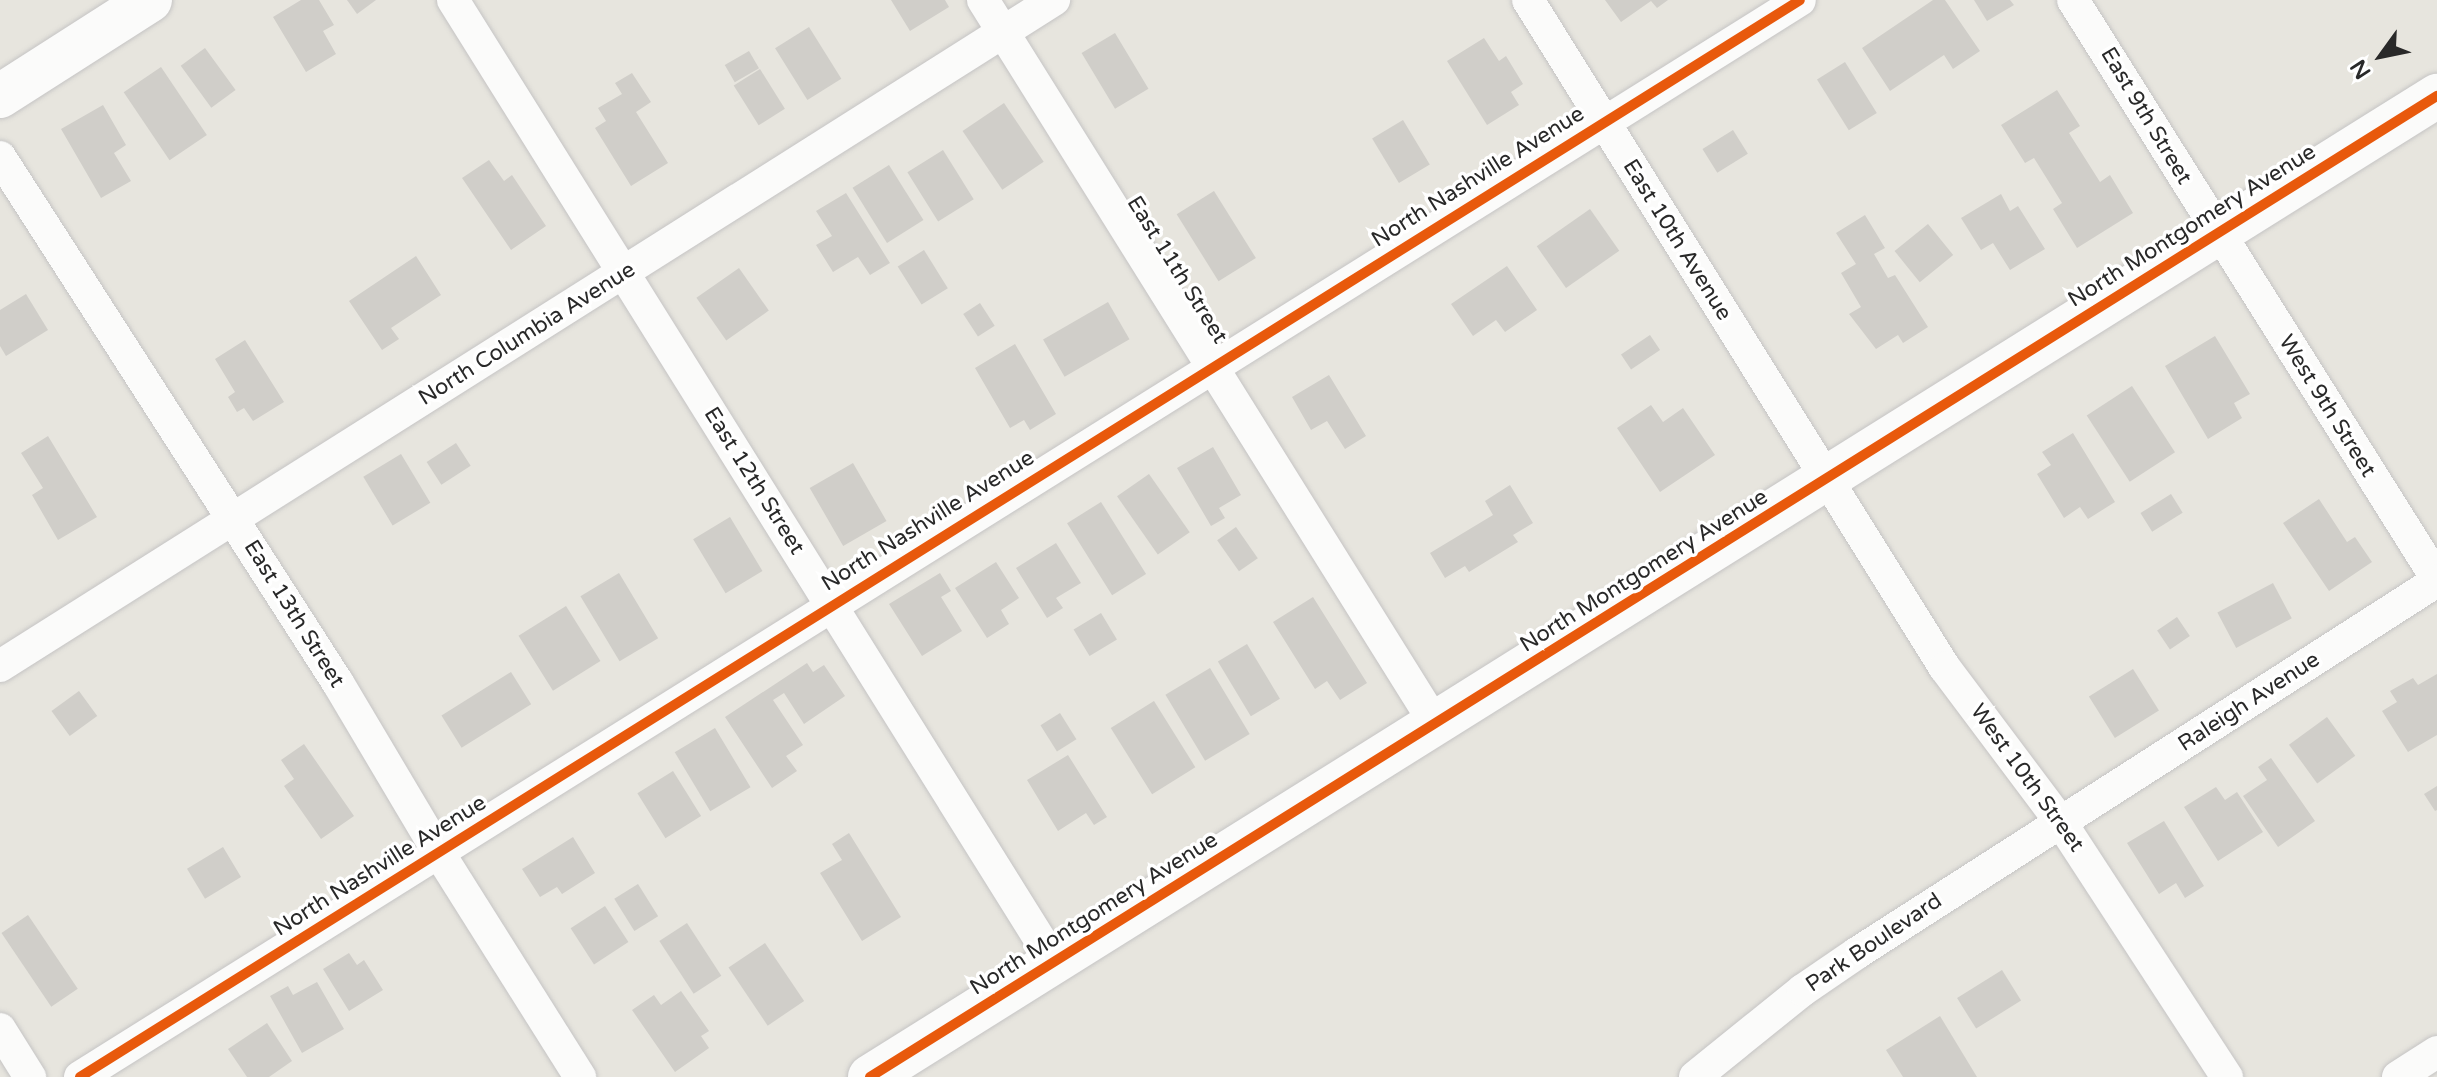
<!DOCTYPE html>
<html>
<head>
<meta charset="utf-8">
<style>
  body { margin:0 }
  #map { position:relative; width:2437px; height:1077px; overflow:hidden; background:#e7e5de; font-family:"Varela Round",sans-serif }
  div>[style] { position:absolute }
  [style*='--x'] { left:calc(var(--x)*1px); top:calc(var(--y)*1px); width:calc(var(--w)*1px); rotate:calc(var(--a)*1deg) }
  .building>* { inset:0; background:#d0cec9; transform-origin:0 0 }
  .roads { filter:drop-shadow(0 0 2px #c5c4c4) drop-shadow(0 0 2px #c5c4c4) }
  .street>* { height:32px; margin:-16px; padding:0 16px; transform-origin:16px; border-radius:16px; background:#fbfbfa }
  .secondary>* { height:44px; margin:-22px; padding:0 22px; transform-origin:22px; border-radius:22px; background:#fbfbfa }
  .cycleway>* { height:10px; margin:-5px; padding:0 5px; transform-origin:5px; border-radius:5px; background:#e8590c }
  span { translate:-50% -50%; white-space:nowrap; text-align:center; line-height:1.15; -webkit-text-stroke:7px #fff; paint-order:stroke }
  .street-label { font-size:22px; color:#292929 }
  .north { position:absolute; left:2341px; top:16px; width:80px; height:80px; -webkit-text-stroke:6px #fff; paint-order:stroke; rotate:237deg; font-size:22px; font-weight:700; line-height:32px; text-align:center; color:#292929 }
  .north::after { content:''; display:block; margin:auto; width:28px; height:36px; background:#292929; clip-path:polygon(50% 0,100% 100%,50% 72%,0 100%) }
</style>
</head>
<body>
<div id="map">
  <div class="building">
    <div style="clip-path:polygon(301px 0,319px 0,334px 25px,323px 31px,336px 54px,306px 72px,273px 17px)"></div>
    <div style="clip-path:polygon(347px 0,376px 0,357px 14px)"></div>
    <div style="clip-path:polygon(891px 0,945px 0,949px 7px,910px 31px)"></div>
    <div style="clip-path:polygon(1605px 0,1668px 0,1657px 8px,1651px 1px,1621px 22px)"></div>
    <div style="clip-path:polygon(1933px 0,1945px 0,1980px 51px,1953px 69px,1944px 55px,1890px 91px,1862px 48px)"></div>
    <div style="clip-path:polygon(1974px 0,2010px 0,2014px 5px,1987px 21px)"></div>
    <div style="left:809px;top:27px;width:61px;height:40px;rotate:58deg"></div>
    <div style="left:1115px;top:33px;width:65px;height:39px;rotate:59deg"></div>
    <div style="clip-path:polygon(1484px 38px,1499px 61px,1506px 56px,1523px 84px,1511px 92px,1519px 105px,1487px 125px,1447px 61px)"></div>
    <div style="left:205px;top:48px;width:52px;height:30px;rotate:54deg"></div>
    <div style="left:749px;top:51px;width:20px;height:28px;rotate:60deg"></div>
    <div style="left:1845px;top:62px;width:60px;height:33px;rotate:58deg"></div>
    <div style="left:161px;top:67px;width:82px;height:45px;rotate:56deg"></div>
    <div style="left:760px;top:69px;width:47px;height:31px;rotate:58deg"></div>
    <div style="clip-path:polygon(632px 73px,651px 102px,636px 112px,668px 163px,631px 186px,595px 128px,606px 121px,598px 108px,622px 94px,615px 83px)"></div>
    <div style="clip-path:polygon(2057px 90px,2080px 126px,2069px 133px,2100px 182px,2110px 175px,2133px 213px,2077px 248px,2053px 209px,2062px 203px,2034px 158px,2025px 163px,2001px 125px)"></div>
    <div style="left:1004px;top:103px;width:71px;height:50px;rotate:56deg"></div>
    <div style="clip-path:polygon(103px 105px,126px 145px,114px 153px,131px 181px,101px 198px,61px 129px)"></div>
    <div style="left:1403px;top:120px;width:52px;height:36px;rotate:59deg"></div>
    <div style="left:1733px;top:130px;width:28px;height:36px;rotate:58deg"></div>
    <div style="left:943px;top:150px;width:58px;height:42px;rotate:58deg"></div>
    <div style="clip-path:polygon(489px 160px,504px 181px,512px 175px,546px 226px,511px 250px,462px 178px)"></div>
    <div style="left:889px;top:165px;width:65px;height:43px;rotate:58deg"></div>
    <div style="left:1214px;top:191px;width:79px;height:44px;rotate:58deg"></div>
    <div style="clip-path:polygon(846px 193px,890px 263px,870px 275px,858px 257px,833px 272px,816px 245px,832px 236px,816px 211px)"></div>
    <div style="clip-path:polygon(2001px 194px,2010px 211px,2018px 206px,2045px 249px,2010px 270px,1993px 243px,1981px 250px,1961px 218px)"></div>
    <div style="left:1590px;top:209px;width:51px;height:65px;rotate:55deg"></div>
    <div style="clip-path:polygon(1865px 215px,1885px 248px,1874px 254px,1888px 278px,1895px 275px,1928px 327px,1903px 343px,1898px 335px,1876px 349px,1849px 314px,1861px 307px,1841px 273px,1856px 264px,1836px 233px)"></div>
    <div style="left:1928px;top:224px;width:40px;height:43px;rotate:51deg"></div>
    <div style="left:924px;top:250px;width:45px;height:31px;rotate:58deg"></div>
    <div style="clip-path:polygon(416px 256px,441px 295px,391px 328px,399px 339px,382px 350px,349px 301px)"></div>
    <div style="clip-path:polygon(1507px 266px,1537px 310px,1505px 332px,1496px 320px,1473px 336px,1451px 304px)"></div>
    <div style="left:739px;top:268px;width:52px;height:52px;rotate:55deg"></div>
    <div style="clip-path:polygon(26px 294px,48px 330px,6px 356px,0 346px,0 310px)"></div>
    <div style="left:1108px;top:302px;width:43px;height:75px;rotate:60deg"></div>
    <div style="left:980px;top:303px;width:27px;height:20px;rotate:57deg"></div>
    <div style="left:1650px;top:335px;width:18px;height:35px;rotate:56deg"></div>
    <div style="clip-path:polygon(2215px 336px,2250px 394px,2234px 403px,2242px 418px,2208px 439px,2165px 366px)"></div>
    <div style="clip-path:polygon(245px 340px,284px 402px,253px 421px,244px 408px,237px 412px,228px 397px,235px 392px,215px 359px)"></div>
    <div style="clip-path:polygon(1015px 344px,1056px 414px,1030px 430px,1024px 420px,1010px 428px,975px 368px)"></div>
    <div style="clip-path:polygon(1329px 375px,1366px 436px,1345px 449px,1327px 421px,1311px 430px,1292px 397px)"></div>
    <div style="left:2132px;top:386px;width:79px;height:54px;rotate:57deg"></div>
    <div style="clip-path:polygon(1651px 405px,1663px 422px,1683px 408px,1715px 455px,1660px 492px,1617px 428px)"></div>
    <div style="clip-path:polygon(2073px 433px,2115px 502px,2088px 519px,2080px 507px,2064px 518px,2037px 474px,2051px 465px,2042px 452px)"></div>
    <div style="clip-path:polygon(48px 436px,97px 517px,58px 540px,32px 495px,43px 488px,21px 453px)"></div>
    <div style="left:456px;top:443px;width:27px;height:35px;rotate:57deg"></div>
    <div style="clip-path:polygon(1213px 447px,1241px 495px,1219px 508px,1225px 518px,1211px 526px,1177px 468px)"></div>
    <div style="left:401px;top:454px;width:57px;height:44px;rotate:59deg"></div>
    <div style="left:853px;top:463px;width:67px;height:50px;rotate:60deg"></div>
    <div style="left:1149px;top:474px;width:71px;height:39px;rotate:55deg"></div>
    <div style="clip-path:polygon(1510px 485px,1533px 523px,1513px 535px,1518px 542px,1469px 572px,1465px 566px,1445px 578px,1430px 553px,1493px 515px,1485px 501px)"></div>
    <div style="left:2171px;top:494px;width:22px;height:36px;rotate:58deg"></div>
    <div style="clip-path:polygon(2319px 499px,2347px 542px,2355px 537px,2372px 562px,2329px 591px,2283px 523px)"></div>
    <div style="left:1101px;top:502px;width:85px;height:40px;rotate:58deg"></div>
    <div style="left:730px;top:517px;width:63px;height:43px;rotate:59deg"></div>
    <div style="left:1236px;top:527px;width:38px;height:23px;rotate:55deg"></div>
    <div style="clip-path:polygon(1056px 543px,1081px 583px,1056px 598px,1063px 608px,1047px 618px,1016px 568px)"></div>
    <div style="clip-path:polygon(996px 562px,1019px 598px,1001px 610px,1009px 624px,987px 638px,955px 588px)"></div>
    <div style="left:619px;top:573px;width:76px;height:45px;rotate:59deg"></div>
    <div style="clip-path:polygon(940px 573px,951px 591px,941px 597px,962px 631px,922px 656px,889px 604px)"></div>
    <div style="left:2273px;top:583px;width:40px;height:63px;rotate:62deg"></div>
    <div style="clip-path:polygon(1313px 597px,1367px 683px,1340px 700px,1327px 681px,1315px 689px,1273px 622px)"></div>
    <div style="left:566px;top:606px;width:65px;height:56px;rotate:58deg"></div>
    <div style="left:1101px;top:613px;width:31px;height:32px;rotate:59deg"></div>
    <div style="left:2177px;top:617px;width:23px;height:24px;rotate:56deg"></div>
    <div style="left:1247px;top:644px;width:64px;height:34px;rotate:59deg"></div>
    <div style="clip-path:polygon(807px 663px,813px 672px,824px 665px,845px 696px,804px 724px,784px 693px,773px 700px,803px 745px,786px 756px,797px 771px,772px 788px,725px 717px)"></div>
    <div style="left:1210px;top:668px;width:77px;height:52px;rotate:59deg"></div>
    <div style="left:2133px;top:669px;width:49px;height:52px;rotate:58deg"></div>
    <div style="left:511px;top:672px;width:38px;height:82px;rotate:58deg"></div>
    <div style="clip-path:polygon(2437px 674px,2437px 735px,2408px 752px,2382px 711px,2397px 702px,2390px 691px,2413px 678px,2418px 685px)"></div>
    <div style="left:79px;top:691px;width:31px;height:34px;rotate:54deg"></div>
    <div style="left:1154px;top:701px;width:78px;height:51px;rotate:58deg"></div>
    <div style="left:1060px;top:713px;width:31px;height:23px;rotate:58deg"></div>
    <div style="left:2327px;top:717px;width:48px;height:47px;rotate:54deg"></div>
    <div style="left:715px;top:728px;width:69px;height:47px;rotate:59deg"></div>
    <div style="clip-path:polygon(304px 744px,354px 816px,321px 839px,284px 786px,294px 779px,281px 760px)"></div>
    <div style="clip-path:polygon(1068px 755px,1107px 817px,1094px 825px,1086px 813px,1058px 831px,1027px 780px)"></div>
    <div style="clip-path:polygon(2271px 758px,2315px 821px,2278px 847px,2243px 796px,2267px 780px,2258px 767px)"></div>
    <div style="left:673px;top:771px;width:53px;height:42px;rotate:58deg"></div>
    <div style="clip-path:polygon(2437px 786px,2437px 810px,2435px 811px,2424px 794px)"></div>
    <div style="clip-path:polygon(2216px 787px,2225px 800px,2237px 792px,2263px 832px,2218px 861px,2184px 807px)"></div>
    <div style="clip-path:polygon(2164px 821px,2204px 886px,2185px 898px,2176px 883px,2159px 894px,2127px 843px)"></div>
    <div style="clip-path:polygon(849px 833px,901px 917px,862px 941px,820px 873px,842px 860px,832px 844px)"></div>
    <div style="clip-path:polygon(573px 837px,595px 873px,562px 894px,557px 887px,540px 897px,522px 869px)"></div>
    <div style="left:223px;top:847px;width:35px;height:42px;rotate:59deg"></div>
    <div style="left:638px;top:884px;width:38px;height:28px;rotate:58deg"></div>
    <div style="left:605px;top:906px;width:43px;height:41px;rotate:57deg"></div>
    <div style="left:28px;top:915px;width:89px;height:32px;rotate:56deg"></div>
    <div style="left:687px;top:923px;width:63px;height:33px;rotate:57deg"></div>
    <div style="left:765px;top:943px;width:70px;height:44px;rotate:56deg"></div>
    <div style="clip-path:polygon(349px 953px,357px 965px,364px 960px,383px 990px,349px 1011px,323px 969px)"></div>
    <div style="left:2002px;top:970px;width:36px;height:53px;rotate:58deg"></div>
    <div style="clip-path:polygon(317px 982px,344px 1029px,302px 1053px,270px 996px,288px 986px,293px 995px)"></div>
    <div style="clip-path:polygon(681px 991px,709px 1031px,701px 1036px,709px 1048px,675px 1072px,632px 1010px,654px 995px,661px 1005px)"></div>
    <div style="clip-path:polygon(1940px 1016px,1977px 1077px,1903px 1077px,1886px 1050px)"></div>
    <div style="clip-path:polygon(267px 1023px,292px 1061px,269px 1077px,247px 1077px,228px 1049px)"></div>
  </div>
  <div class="roads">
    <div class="street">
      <div style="--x:453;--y:0;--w:1134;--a:58.01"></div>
      <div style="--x:983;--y:0;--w:855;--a:58"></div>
      <div style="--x:1528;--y:0;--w:787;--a:58.03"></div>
      <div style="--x:1945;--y:668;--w:191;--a:53.1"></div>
      <div style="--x:2060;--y:821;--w:306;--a:56.9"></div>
      <div style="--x:2073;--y:0;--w:684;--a:57.84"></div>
      <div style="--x:0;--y:157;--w:625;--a:57.28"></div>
      <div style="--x:338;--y:683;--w:198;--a:59.3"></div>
      <div style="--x:439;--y:853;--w:265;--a:57.8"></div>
      <div style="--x:0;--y:666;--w:1247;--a:-32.29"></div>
      <div style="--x:0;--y:1029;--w:57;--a:58"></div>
      <div style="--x:80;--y:1077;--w:2029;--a:-32.05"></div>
      <div style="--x:1695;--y:1077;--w:139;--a:-38.9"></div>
      <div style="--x:1803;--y:990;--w:65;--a:-34.4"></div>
      <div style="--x:1857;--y:953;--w:689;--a:-32.68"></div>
      <div style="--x:2398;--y:1077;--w:46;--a:-32.7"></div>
    </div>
    <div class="secondary">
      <div style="--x:0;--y:96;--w:178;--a:-32.6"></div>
      <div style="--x:870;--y:1077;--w:1849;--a:-32.05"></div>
    </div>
  </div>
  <div class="cycleway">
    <div style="--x:80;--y:1077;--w:2029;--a:-32.05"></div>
    <div style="--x:870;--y:1077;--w:1849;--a:-32.05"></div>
  </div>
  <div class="street-label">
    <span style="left:2146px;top:116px;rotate:59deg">East 9th Street</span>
    <span style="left:1478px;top:177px;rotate:-32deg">North Nashville Avenue</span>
    <span style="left:2192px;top:226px;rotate:-32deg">North Montgomery Avenue</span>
    <span style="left:1677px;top:240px;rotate:58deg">East 10th Avenue</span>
    <span style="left:1177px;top:270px;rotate:58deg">East 11th Street</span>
    <span style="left:527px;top:334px;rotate:-32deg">North Columbia Avenue</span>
    <span style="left:2327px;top:406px;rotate:58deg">West 9th Street</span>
    <span style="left:754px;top:481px;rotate:58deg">East 12th Street</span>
    <span style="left:928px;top:521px;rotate:-32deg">North Nashville Avenue</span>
    <span style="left:1644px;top:571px;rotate:-32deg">North Montgomery Avenue</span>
    <span style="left:294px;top:614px;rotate:58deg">East 13th Street</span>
    <span style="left:2249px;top:702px;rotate:-33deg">Raleigh Avenue</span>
    <span style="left:2027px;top:778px;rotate:54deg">West 10th Street</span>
    <span style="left:380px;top:866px;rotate:-32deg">North Nashville Avenue</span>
    <span style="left:1094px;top:914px;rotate:-32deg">North Montgomery Avenue</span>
    <span style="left:1874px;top:943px;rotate:-34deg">Park Boulevard</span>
  </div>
  <div class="north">N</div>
</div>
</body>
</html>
